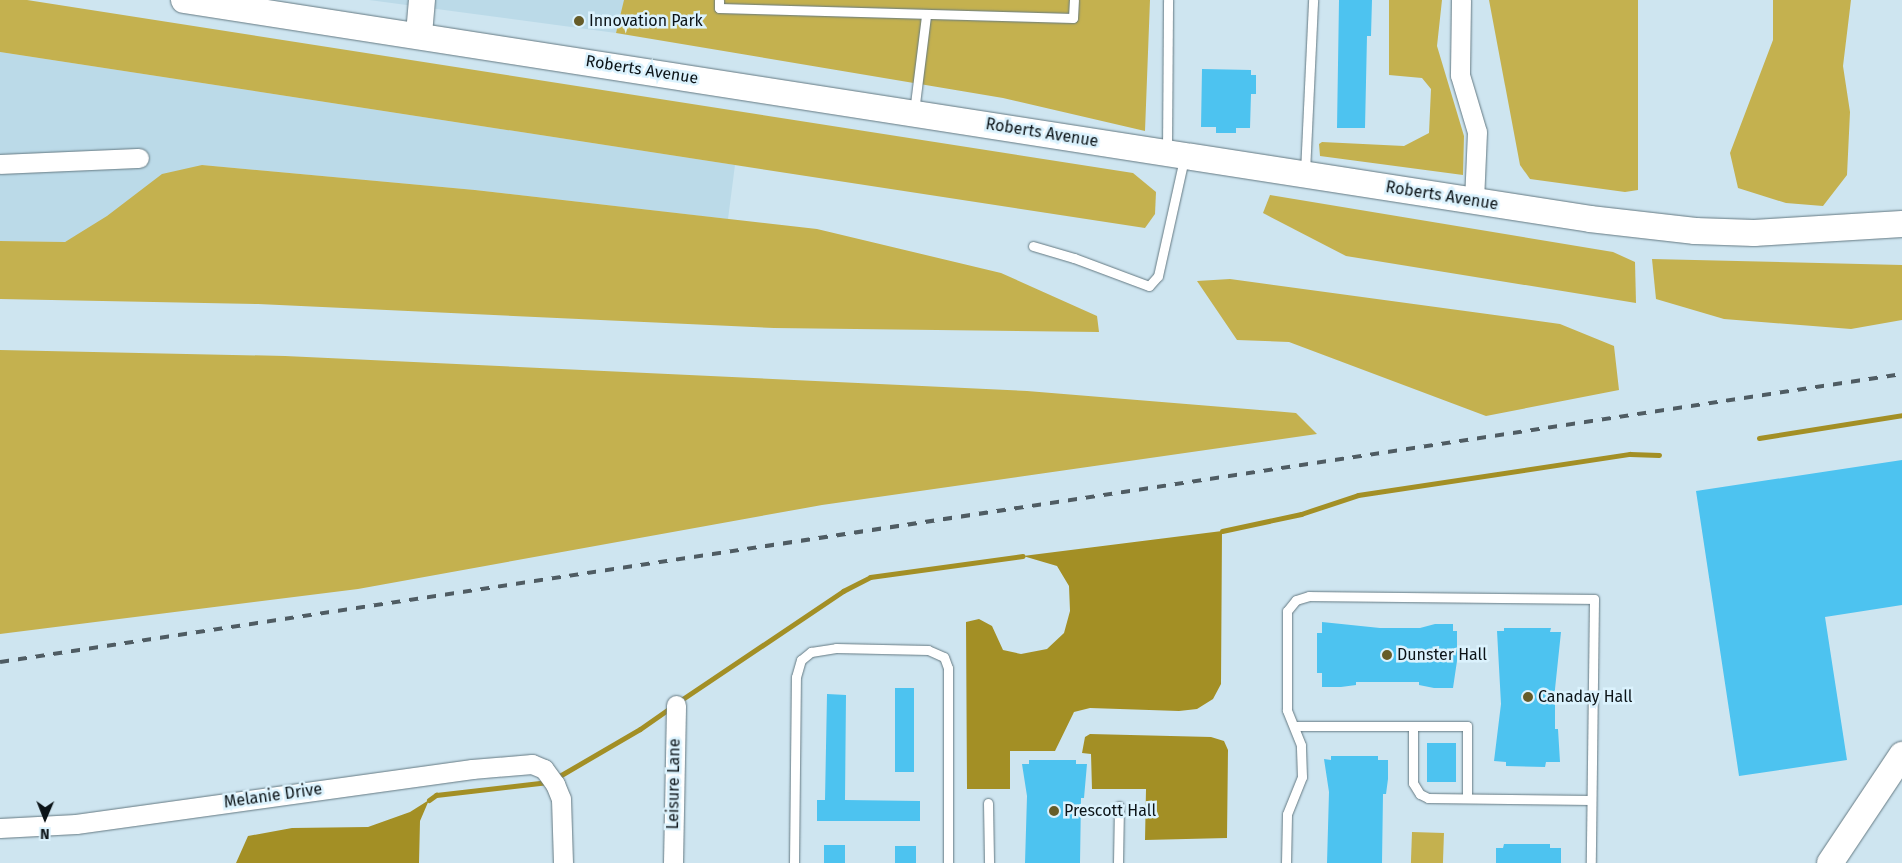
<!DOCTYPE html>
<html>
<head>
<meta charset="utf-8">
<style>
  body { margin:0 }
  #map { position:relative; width:1902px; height:863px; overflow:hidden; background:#cee5f0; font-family:"Fira Sans",sans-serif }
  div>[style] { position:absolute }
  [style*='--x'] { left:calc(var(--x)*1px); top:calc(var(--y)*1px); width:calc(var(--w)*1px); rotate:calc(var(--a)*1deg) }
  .built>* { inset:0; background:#bbdae8 }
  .green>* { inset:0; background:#c4b14f; transform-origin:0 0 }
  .water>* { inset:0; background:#a38f25 }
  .stream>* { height:5px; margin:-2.5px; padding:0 2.5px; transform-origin:2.5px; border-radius:2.5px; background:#a38f25 }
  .building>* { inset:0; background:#4dc3f0; transform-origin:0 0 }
  .roads { filter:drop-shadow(0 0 1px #647982) drop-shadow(0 0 1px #647982) }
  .lane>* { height:9px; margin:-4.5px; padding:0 4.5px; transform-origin:4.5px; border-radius:4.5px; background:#fff }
  .street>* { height:19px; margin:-9.5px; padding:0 9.5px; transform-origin:9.5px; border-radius:9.5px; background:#fff }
  .secondary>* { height:26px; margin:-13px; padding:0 13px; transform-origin:13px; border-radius:13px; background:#fff }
  .rail>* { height:4px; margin-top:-2px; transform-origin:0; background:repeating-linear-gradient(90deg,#4f5c63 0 9px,transparent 0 18px) }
  .dots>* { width:14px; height:14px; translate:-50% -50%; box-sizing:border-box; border:2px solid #dbf2fd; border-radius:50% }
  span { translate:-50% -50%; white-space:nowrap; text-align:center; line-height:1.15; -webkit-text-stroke:5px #dbf2fd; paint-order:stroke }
  .poi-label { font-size:16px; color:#0b1317 }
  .left { translate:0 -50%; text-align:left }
  .street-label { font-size:16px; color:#0b1317 }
  .north { position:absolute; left:20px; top:793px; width:50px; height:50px; -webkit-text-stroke:4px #dbf2fd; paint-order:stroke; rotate:181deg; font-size:14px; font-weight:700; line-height:20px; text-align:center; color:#0b1317 }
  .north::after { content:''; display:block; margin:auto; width:18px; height:22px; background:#0b1317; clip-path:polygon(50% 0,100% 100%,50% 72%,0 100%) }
</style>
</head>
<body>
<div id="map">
  <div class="built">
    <div style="clip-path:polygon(369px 0,625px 0,616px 33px)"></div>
    <div style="clip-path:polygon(0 52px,735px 165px,728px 219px,475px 190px,202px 165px,65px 242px,0 241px)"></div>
  </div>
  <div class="green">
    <div style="clip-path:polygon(0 0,27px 0,1133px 173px,1156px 192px,1155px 214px,1145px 228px,0 52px)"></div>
    <div style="clip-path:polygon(624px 0,1150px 0,1145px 131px,1003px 98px,616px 33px)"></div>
    <div style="clip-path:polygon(1389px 0,1442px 0,1437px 46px,1464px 136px,1463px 175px,1320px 156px,1319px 144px,1322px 142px,1404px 146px,1429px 133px,1431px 89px,1422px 78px,1389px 75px)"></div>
    <div style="clip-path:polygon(1489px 0,1638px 0,1638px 190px,1625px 192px,1530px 179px,1520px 165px)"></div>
    <div style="clip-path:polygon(1773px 0,1851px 0,1843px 66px,1850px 112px,1847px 175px,1823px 206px,1786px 203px,1738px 188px,1730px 153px,1773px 40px)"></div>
    <div style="clip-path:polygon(202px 165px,475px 190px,817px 229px,1001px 273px,1097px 316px,1099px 332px,774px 328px,258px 304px,0 299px,0 241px,65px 242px,107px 216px,162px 174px)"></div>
    <div style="clip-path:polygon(1270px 195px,1613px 252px,1635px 262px,1636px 303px,1346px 256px,1263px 213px)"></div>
    <div style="clip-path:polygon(1652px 259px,1902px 265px,1902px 320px,1851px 329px,1724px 319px,1656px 299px)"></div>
    <div style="clip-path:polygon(1230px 279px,1560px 324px,1614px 346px,1619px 390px,1486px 416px,1289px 342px,1237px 340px,1197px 281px)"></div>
    <div style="clip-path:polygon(0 350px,285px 356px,1027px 391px,1296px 413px,1317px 434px,822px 505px,358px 589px,0 634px)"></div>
    <div style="left:1412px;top:832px;width:32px;height:31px;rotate:2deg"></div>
  </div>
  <div class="water">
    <div style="clip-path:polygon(1222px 531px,1221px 684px,1213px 699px,1197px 709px,1179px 711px,1090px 708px,1074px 712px,1055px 751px,1010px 751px,1010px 789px,967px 789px,966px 622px,979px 619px,992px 626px,1003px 650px,1021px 654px,1047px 649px,1064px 633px,1070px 611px,1069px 586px,1057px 566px,1023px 556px)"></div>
    <div style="clip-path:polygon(1090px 734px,1211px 737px,1224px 741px,1228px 750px,1227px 838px,1145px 840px,1146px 789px,1092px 789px,1091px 754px,1082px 753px,1085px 737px)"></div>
    <div style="clip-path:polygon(429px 800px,420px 821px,419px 863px,236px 863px,248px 836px,292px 828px,368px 827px,410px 812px)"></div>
  </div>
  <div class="stream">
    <div style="--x:1759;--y:438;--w:145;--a:-9.1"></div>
    <div style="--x:1222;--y:531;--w:81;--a:-12.1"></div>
    <div style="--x:1301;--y:514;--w:60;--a:-18.4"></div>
    <div style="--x:1358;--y:495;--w:275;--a:-8.6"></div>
    <div style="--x:1630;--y:454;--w:29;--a:2"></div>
    <div style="--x:678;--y:702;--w:199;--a:-33.9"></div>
    <div style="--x:843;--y:591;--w:30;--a:-27"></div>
    <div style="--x:870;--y:577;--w:154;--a:-7.8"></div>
    <div style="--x:556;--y:778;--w:97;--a:-30.3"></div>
    <div style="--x:640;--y:729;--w:38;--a:-35"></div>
    <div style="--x:429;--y:800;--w:9;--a:-36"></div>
    <div style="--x:436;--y:795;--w:113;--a:-6.6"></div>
  </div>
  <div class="building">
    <div style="clip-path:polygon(1339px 0,1372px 0,1371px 36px,1367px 36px,1365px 128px,1337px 128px)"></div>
    <div style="clip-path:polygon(1202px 69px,1251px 70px,1251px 75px,1256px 75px,1256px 94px,1251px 94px,1250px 128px,1236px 128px,1236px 133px,1216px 133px,1216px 127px,1201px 127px)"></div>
    <div style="clip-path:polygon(1902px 460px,1902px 605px,1825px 617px,1847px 760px,1739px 776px,1696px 491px)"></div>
    <div style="clip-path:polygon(1322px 622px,1380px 628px,1420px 628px,1435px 624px,1453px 624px,1453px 631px,1457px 631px,1457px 661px,1453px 688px,1434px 688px,1419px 685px,1419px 682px,1356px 682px,1356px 685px,1341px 687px,1322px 687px,1322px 673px,1317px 673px,1317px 633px,1322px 633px)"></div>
    <div style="clip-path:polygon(1504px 628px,1551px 628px,1550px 632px,1561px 632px,1555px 689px,1555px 729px,1558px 729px,1560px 762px,1546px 762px,1545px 767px,1506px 766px,1506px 762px,1494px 761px,1501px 704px,1497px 631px,1504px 631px)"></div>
    <div style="left:895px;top:688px;width:19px;height:84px"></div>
    <div style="clip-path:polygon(827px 694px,846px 695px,845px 800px,920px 801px,920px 821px,817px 821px,817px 800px,825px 800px)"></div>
    <div style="left:1427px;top:743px;width:29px;height:39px"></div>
    <div style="clip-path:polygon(1331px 756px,1378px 756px,1378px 760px,1388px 760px,1388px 779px,1386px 794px,1383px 794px,1382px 863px,1327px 863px,1329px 792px,1324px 759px,1331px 760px)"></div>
    <div style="clip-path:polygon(1029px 760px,1076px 760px,1076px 764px,1087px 764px,1084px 798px,1081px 798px,1080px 863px,1025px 863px,1027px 796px,1022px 764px,1029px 764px)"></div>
    <div style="clip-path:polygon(1504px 844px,1550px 844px,1550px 848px,1561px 848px,1561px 863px,1496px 863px,1496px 848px,1503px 848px)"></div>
    <div style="left:824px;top:845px;width:21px;height:18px"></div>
    <div style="left:895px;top:846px;width:21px;height:17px"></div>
  </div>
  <div class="roads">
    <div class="lane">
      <div style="--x:719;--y:0;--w:8;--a:90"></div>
      <div style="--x:719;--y:8;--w:354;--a:1.6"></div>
      <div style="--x:1073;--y:18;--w:18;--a:-87"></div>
      <div style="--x:914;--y:112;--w:97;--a:-82.9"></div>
      <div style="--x:1167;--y:150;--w:150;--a:-89.6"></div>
      <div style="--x:1305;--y:172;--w:172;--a:-87.3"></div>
      <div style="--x:1033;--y:246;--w:43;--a:16.3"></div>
      <div style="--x:1074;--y:258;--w:80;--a:20.5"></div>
      <div style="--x:1149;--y:286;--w:13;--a:-48"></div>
      <div style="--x:1158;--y:276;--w:120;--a:-77.5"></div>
      <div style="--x:1294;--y:726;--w:173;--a:0"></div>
      <div style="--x:1467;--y:726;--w:72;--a:90"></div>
      <div style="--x:1413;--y:727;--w:56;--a:90"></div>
      <div style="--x:1413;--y:783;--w:13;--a:58"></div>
      <div style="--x:1420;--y:794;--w:9;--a:27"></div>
      <div style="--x:1428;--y:798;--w:163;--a:0.7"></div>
      <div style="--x:988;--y:803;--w:60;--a:89"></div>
      <div style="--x:794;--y:863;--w:186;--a:-89.4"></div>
      <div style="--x:796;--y:677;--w:18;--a:-74"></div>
      <div style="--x:801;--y:660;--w:13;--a:-39"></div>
      <div style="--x:811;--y:652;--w:25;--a:-9"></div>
      <div style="--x:836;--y:648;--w:92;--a:1.2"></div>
      <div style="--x:928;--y:650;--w:17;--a:24"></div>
      <div style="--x:944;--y:657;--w:12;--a:70"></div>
      <div style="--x:948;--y:668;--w:195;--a:90"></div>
      <div style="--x:1118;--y:863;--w:57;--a:-89"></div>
      <div style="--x:1286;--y:863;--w:49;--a:-88.8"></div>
      <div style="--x:1287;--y:814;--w:40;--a:-68"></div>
      <div style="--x:1302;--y:777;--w:32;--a:-92"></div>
      <div style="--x:1301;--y:745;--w:38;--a:-112"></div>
      <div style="--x:1287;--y:710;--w:99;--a:-90"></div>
      <div style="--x:1287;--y:611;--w:14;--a:-51"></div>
      <div style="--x:1296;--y:600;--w:14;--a:-17"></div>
      <div style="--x:1309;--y:596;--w:285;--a:0.6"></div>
      <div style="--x:1594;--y:599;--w:264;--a:90.7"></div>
    </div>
    <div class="street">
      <div style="--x:1461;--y:0;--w:75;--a:90.8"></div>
      <div style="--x:1460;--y:75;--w:59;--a:73.4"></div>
      <div style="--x:1477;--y:132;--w:68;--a:92.5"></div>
      <div style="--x:0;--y:164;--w:139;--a:-2.5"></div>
      <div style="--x:0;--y:828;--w:76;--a:-3"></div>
      <div style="--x:76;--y:824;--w:400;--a:-7.9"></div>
      <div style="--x:472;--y:769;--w:60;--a:-4.8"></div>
      <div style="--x:532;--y:764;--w:13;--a:23"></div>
      <div style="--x:544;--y:769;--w:19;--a:54"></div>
      <div style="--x:555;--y:784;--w:16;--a:68"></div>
      <div style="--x:561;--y:799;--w:64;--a:88.2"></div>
      <div style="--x:673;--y:863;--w:158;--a:-88.9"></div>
    </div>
    <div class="secondary">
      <div style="--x:184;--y:0;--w:1423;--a:8.85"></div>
      <div style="--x:1590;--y:219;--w:106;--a:6.5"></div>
      <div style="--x:1695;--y:231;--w:59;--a:1.9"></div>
      <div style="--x:1754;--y:233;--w:148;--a:-3.5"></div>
      <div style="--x:419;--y:34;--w:34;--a:-85"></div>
      <div style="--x:1830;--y:863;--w:130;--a:-56.3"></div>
    </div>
  </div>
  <div class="rail">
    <div style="--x:0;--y:662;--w:1924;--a:-8.61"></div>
  </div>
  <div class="dots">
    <div style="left:579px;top:21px;background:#665c29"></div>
    <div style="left:1387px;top:655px;background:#665c29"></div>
    <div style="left:1528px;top:697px;background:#665c29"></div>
    <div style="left:1054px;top:811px;background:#665c29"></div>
  </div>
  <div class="poi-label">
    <span class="left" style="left:589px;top:21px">Innovation Park</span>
    <span class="left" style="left:1397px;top:655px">Dunster Hall</span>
    <span class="left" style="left:1538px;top:697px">Canaday Hall</span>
    <span class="left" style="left:1064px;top:811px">Prescott Hall</span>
  </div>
  <div class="street-label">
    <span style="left:642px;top:70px;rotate:9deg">Roberts Avenue</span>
    <span style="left:1042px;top:133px;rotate:9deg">Roberts Avenue</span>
    <span style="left:1442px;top:196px;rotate:9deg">Roberts Avenue</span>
    <span style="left:674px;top:784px;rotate:-89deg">Leisure Lane</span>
    <span style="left:273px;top:796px;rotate:-8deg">Melanie Drive</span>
  </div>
  <div class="north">N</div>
</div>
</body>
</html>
